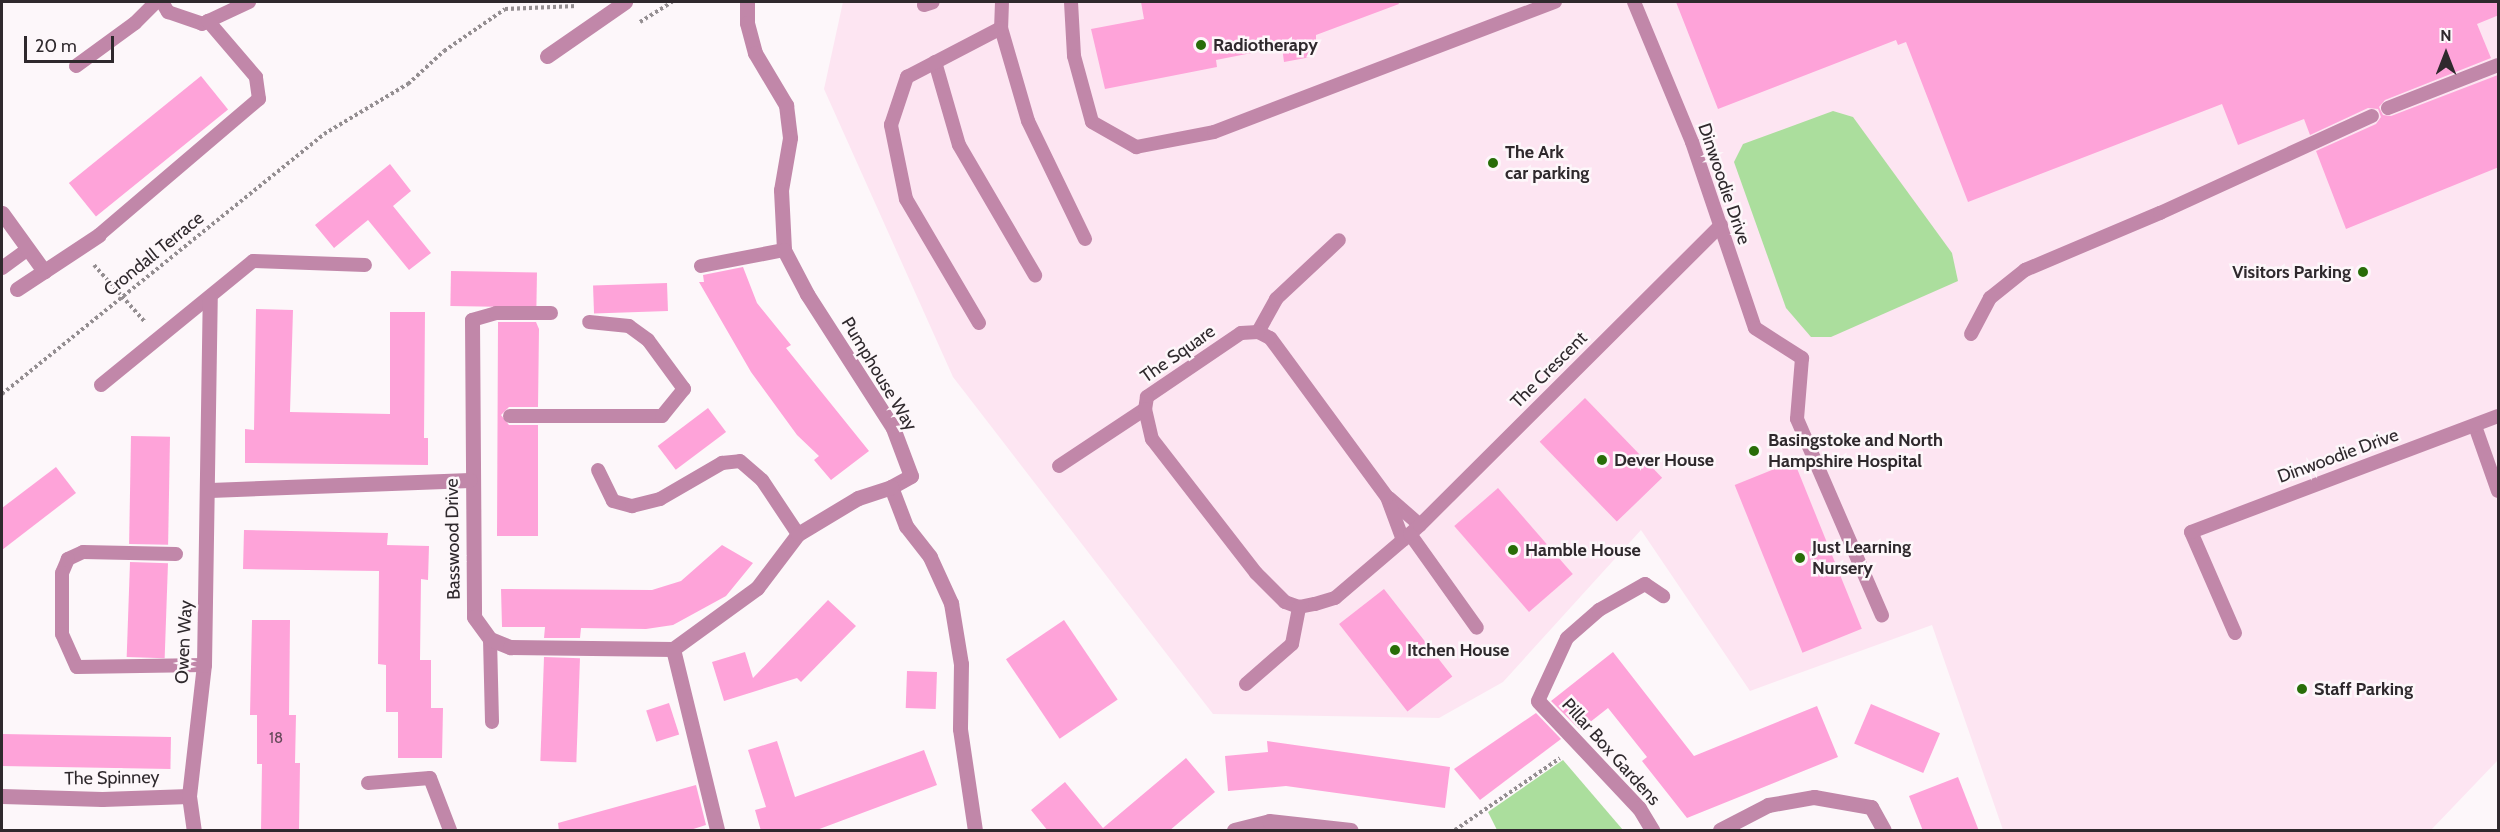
<!DOCTYPE html>
<html>
<head>
<meta charset="utf-8">
<style>
  body { margin:0 }
  #map { position:relative; width:2500px; height:832px; overflow:hidden; background:#fdf7fa; font-family:Cabin,sans-serif }
  div>[style] { position:absolute }
  [style*='--x'] { left:calc(var(--x)*1px); top:calc(var(--y)*1px); width:calc(var(--w)*1px); rotate:calc(var(--a)*1deg) }
  .built>* { inset:0; background:#fde5f2 }
  .green>* { inset:0; background:#abde9d }
  .building>* { inset:0; background:#fea3d9; transform-origin:0 0 }
  .path>* { height:4px; margin-top:-2px; transform-origin:0; background:repeating-linear-gradient(90deg,#948e91 0 3px,transparent 0 6px) }
  .lane>* { height:14px; margin:-7px; padding:0 7px; transform-origin:7px; border-radius:7px; background:#c187a9 }
  .street>* { height:15px; margin:-7.5px; padding:0 7.5px; transform-origin:7.5px; border-radius:7.5px; background:#c187a9 }
  .dots>* { width:16px; height:16px; translate:-50% -50%; box-sizing:border-box; border:3px solid #fdf7fa; border-radius:50% }
  span { translate:-50% -50%; white-space:nowrap; text-align:center; line-height:1.15; -webkit-text-stroke:5px #fdf7fa; paint-order:stroke }
  .number-label { font-size:15px; color:#634858 }
  .number-label span { -webkit-text-stroke-width:0 }
  .poi-label { font-size:18px; color:#2f292d; font-weight:700 }
  .left { translate:0 -50%; text-align:left }
  .right { translate:-100% -50%; text-align:right }
  .street-label { font-size:18px; color:#2f292d }
  .frame { position:absolute; inset:0; border:3px solid #2f292d; pointer-events:none }
  .north { position:absolute; left:2416px; top:24px; width:60px; height:60px; -webkit-text-stroke:4px #fdf7fa; paint-order:stroke; rotate:0deg; font-size:16px; font-weight:700; line-height:24px; text-align:center; color:#2f292d }
  .north::after { content:''; display:block; margin:auto; width:21px; height:27px; background:#2f292d; clip-path:polygon(50% 0,100% 100%,50% 72%,0 100%) }
  .scale { position:absolute; left:24px; top:36px; width:90px; height:27px; box-sizing:border-box; border:3px solid #2f292d; border-top:0; padding-left:8px; font-size:18px; line-height:21px; white-space:nowrap; color:#2f292d; -webkit-text-stroke:4px #fdf7fa; paint-order:stroke }
</style>
</head>
<body>
<div id="map">
  <div class="built">
    <div style="clip-path:polygon(843px 2px,2498px 2px,2498px 760px,2431px 830px,2003px 830px,1932px 625px,1750px 691px,1641px 530px,1503px 682px,1439px 718px,1213px 714px,953px 377px,824px 89px)"></div>
  </div>
  <div class="green">
    <div style="clip-path:polygon(1833px 111px,1853px 117px,1952px 253px,1958px 281px,1831px 337px,1811px 337px,1786px 308px,1734px 162px,1743px 144px)"></div>
    <div style="clip-path:polygon(1563px 760px,1623px 830px,1497px 830px,1488px 812px)"></div>
  </div>
  <div class="building">
    <div style="clip-path:polygon(1141px 2px,1398px 2px,1399px 4px,1316px 35px,1316px 40px,1308px 43px,1311px 57px,1284px 62px,1282px 47px,1216px 60px,1217px 67px,1105px 89px,1091px 29px,1144px 19px)"></div>
    <div style="clip-path:polygon(1676px 2px,2499px 2px,2499px 15px,2477px 24px,2491px 58px,2385px 100px,2379px 107px,2383px 115px,2391px 116px,2498px 75px,2499px 167px,2346px 229px,2316px 151px,2376px 124px,2381px 117px,2378px 109px,2368px 108px,2310px 135px,2304px 119px,2238px 145px,2222px 104px,1968px 202px,1906px 42px,1898px 45px,1896px 40px,1718px 109px)"></div>
    <div style="left:201px;top:76px;width:43px;height:170px;rotate:51deg"></div>
    <div style="clip-path:polygon(390px 164px,411px 191px,393px 206px,431px 253px,409px 270px,368px 220px,334px 248px,315px 225px)"></div>
    <div style="clip-path:polygon(743px 267px,757px 303px,791px 345px,786px 348px,869px 451px,831px 480px,814px 460px,819px 456px,797px 435px,751px 372px,699px 282px,704px 282px,703px 275px)"></div>
    <div style="left:451px;top:271px;width:86px;height:35px;rotate:1deg"></div>
    <div style="left:667px;top:283px;width:28px;height:74px;rotate:88deg"></div>
    <div style="clip-path:polygon(256px 309px,293px 310px,290px 412px,390px 414px,390px 312px,425px 312px,424px 438px,428px 438px,428px 465px,245px 463px,245px 429px,254px 430px)"></div>
    <div style="clip-path:polygon(498px 322px,536px 322px,539px 329px,538px 407px,509px 407px,501px 415px,509px 425px,538px 425px,538px 536px,497px 536px)"></div>
    <div style="left:1585px;top:398px;width:111px;height:63px;rotate:46deg"></div>
    <div style="left:708px;top:408px;width:30px;height:63px;rotate:53deg"></div>
    <div style="left:131px;top:436px;width:39px;height:108px;rotate:1deg"></div>
    <div style="left:1794px;top:461px;width:181px;height:64px;rotate:68deg"></div>
    <div style="clip-path:polygon(56px 467px,76px 493px,2px 550px,2px 508px)"></div>
    <div style="left:1498px;top:488px;width:114px;height:58px;rotate:49deg"></div>
    <div style="clip-path:polygon(244px 530px,388px 533px,387px 545px,429px 546px,428px 580px,421px 579px,420px 660px,431px 660px,431px 708px,443px 708px,442px 758px,398px 758px,398px 712px,386px 712px,386px 665px,378px 664px,379px 571px,243px 569px)"></div>
    <div style="clip-path:polygon(722px 545px,753px 563px,726px 596px,673px 625px,646px 629px,581px 628px,580px 638px,544px 638px,545px 627px,502px 627px,501px 589px,652px 590px,681px 581px)"></div>
    <div style="left:130px;top:562px;width:38px;height:95px;rotate:2deg"></div>
    <div style="left:1384px;top:589px;width:111px;height:57px;rotate:52deg"></div>
    <div style="clip-path:polygon(828px 600px,856px 626px,801px 682px,797px 678px,724px 701px,712px 662px,745px 652px,753px 678px)"></div>
    <div style="clip-path:polygon(252px 620px,290px 620px,289px 715px,296px 715px,295px 763px,300px 763px,299px 831px,261px 831px,262px 764px,257px 764px,257px 715px,250px 715px)"></div>
    <div style="left:1064px;top:620px;width:96px;height:70px;rotate:56deg"></div>
    <div style="clip-path:polygon(1613px 652px,1694px 756px,1817px 706px,1838px 757px,1687px 818px,1642px 761px,1647px 757px,1608px 708px,1580px 730px,1551px 701px)"></div>
    <div style="left:544px;top:657px;width:36px;height:104px;rotate:2deg"></div>
    <div style="left:907px;top:671px;width:30px;height:37px;rotate:2deg"></div>
    <div style="left:669px;top:703px;width:33px;height:24px;rotate:72deg"></div>
    <div style="left:1871px;top:704px;width:75px;height:43px;rotate:23deg"></div>
    <div style="clip-path:polygon(1536px 713px,1561px 739px,1480px 800px,1454px 769px)"></div>
    <div style="left:2px;top:734px;width:169px;height:32px;rotate:1deg"></div>
    <div style="clip-path:polygon(777px 741px,795px 797px,924px 750px,937px 785px,814px 831px,761px 831px,755px 810px,766px 807px,748px 750px)"></div>
    <div style="clip-path:polygon(1267px 741px,1450px 767px,1445px 808px,1286px 786px,1228px 791px,1225px 756px,1268px 752px)"></div>
    <div style="clip-path:polygon(1186px 758px,1215px 792px,1169px 831px,1048px 831px,1031px 810px,1065px 782px,1103px 828px)"></div>
    <div style="clip-path:polygon(1958px 777px,1979px 831px,1923px 831px,1909px 796px)"></div>
    <div style="clip-path:polygon(696px 785px,706px 825px,687px 831px,559px 831px,558px 823px)"></div>
  </div>
  <div class="path">
    <div style="--x:640;--y:22;--w:38;--a:-32"></div>
    <div style="--x:94;--y:265;--w:76;--a:48.2"></div>
    <div style="--x:2;--y:394;--w:414;--a:-38.9"></div>
    <div style="--x:324;--y:134;--w:98;--a:-30.8"></div>
    <div style="--x:408;--y:84;--w:49;--a:-42.5"></div>
    <div style="--x:444;--y:51;--w:74;--a:-34.5"></div>
    <div style="--x:505;--y:9;--w:72;--a:-2.4"></div>
    <div style="--x:1455;--y:830;--w:127;--a:-34.4"></div>
  </div>
  <div class="lane">
    <div style="--x:162;--y:2;--w:12;--a:59"></div>
    <div style="--x:168;--y:12;--w:36;--a:19"></div>
    <div style="--x:202;--y:24;--w:52;--a:-25.1"></div>
    <div style="--x:1002;--y:2;--w:26;--a:92"></div>
    <div style="--x:1001;--y:28;--w:97;--a:73.8"></div>
    <div style="--x:1028;--y:121;--w:131;--a:64.2"></div>
    <div style="--x:1071;--y:2;--w:54;--a:86.8"></div>
    <div style="--x:1074;--y:56;--w:68;--a:74.7"></div>
    <div style="--x:1092;--y:122;--w:51;--a:29.6"></div>
    <div style="--x:1136;--y:147;--w:79;--a:-10.9"></div>
    <div style="--x:1214;--y:132;--w:365;--a:-20.9"></div>
    <div style="--x:1634;--y:2;--w:152;--a:67.5"></div>
    <div style="--x:1692;--y:142;--w:196;--a:71.3"></div>
    <div style="--x:1755;--y:328;--w:56;--a:32.6"></div>
    <div style="--x:1802;--y:358;--w:61;--a:94.7"></div>
    <div style="--x:1797;--y:419;--w:214;--a:66.6"></div>
    <div style="--x:924;--y:5;--w:9;--a:-18"></div>
    <div style="--x:935;--y:62;--w:86;--a:73.9"></div>
    <div style="--x:959;--y:145;--w:151;--a:59.7"></div>
    <div style="--x:76;--y:66;--w:73;--a:-36.1"></div>
    <div style="--x:135;--y:23;--w:30;--a:-45"></div>
    <div style="--x:2388;--y:108;--w:118;--a:-21.4"></div>
    <div style="--x:99;--y:235;--w:210;--a:-40.4"></div>
    <div style="--x:259;--y:99;--w:22;--a:-98"></div>
    <div style="--x:256;--y:77;--w:74;--a:-130.6"></div>
    <div style="--x:701;--y:266;--w:85;--a:-10.9"></div>
    <div style="--x:2;--y:268;--w:32;--a:-36"></div>
    <div style="--x:472;--y:320;--w:25;--a:-16"></div>
    <div style="--x:496;--y:313;--w:55;--a:0"></div>
    <div style="--x:979;--y:323;--w:144;--a:-120.5"></div>
    <div style="--x:906;--y:199;--w:76;--a:-101.5"></div>
    <div style="--x:891;--y:125;--w:51;--a:-71.6"></div>
    <div style="--x:907;--y:77;--w:106;--a:-27.5"></div>
    <div style="--x:1258;--y:332;--w:38;--a:-61"></div>
    <div style="--x:1276;--y:299;--w:86;--a:-43.1"></div>
    <div style="--x:1971;--y:334;--w:41;--a:-62.2"></div>
    <div style="--x:1990;--y:298;--w:45;--a:-38.7"></div>
    <div style="--x:2025;--y:270;--w:147;--a:-22.9"></div>
    <div style="--x:2160;--y:213;--w:233;--a:-24.6"></div>
    <div style="--x:101;--y:385;--w:196;--a:-39.2"></div>
    <div style="--x:253;--y:261;--w:112;--a:2"></div>
    <div style="--x:510;--y:416;--w:152;--a:0"></div>
    <div style="--x:662;--y:416;--w:35;--a:-51"></div>
    <div style="--x:684;--y:389;--w:61;--a:-126.3"></div>
    <div style="--x:648;--y:340;--w:24;--a:-144"></div>
    <div style="--x:629;--y:326;--w:40;--a:-174.3"></div>
    <div style="--x:2475;--y:426;--w:69;--a:70.5"></div>
    <div style="--x:1059;--y:466;--w:103;--a:-33.5"></div>
    <div style="--x:598;--y:470;--w:34;--a:64"></div>
    <div style="--x:613;--y:501;--w:20;--a:15"></div>
    <div style="--x:632;--y:506;--w:29;--a:-14"></div>
    <div style="--x:660;--y:499;--w:72;--a:-30.1"></div>
    <div style="--x:722;--y:463;--w:18;--a:-6"></div>
    <div style="--x:740;--y:461;--w:29;--a:41"></div>
    <div style="--x:762;--y:480;--w:65;--a:56.3"></div>
    <div style="--x:1389;--y:498;--w:41;--a:41.1"></div>
    <div style="--x:1410;--y:534;--w:115;--a:54.5"></div>
    <div style="--x:1403;--y:540;--w:46;--a:-110.4"></div>
    <div style="--x:1387;--y:497;--w:197;--a:-126.3"></div>
    <div style="--x:1270;--y:338;--w:13;--a:-153"></div>
    <div style="--x:1258;--y:332;--w:17;--a:177"></div>
    <div style="--x:1241;--y:333;--w:114;--a:145.8"></div>
    <div style="--x:1147;--y:397;--w:12;--a:99"></div>
    <div style="--x:1145;--y:409;--w:31;--a:77"></div>
    <div style="--x:1152;--y:439;--w:170;--a:52.2"></div>
    <div style="--x:1256;--y:573;--w:41;--a:45"></div>
    <div style="--x:1285;--y:602;--w:15;--a:20"></div>
    <div style="--x:1299;--y:607;--w:16;--a:-11"></div>
    <div style="--x:1315;--y:604;--w:21;--a:-17"></div>
    <div style="--x:1335;--y:598;--w:99;--a:-40.5"></div>
    <div style="--x:1410;--y:534;--w:13;--a:-42"></div>
    <div style="--x:1420;--y:525;--w:425;--a:-44.9"></div>
    <div style="--x:176;--y:554;--w:93;--a:-178.8"></div>
    <div style="--x:83;--y:552;--w:17;--a:155"></div>
    <div style="--x:68;--y:559;--w:15;--a:113"></div>
    <div style="--x:62;--y:573;--w:61;--a:90"></div>
    <div style="--x:62;--y:634;--w:36;--a:66"></div>
    <div style="--x:77;--y:667;--w:127;--a:-0.9"></div>
    <div style="--x:2235;--y:633;--w:110;--a:-113.5"></div>
    <div style="--x:2191;--y:532;--w:328;--a:-20.7"></div>
    <div style="--x:490;--y:639;--w:83;--a:88.6"></div>
    <div style="--x:1246;--y:684;--w:61;--a:-41"></div>
    <div style="--x:1292;--y:644;--w:38;--a:-79"></div>
    <div style="--x:1538;--y:701;--w:69;--a:-65.3"></div>
    <div style="--x:1567;--y:638;--w:43;--a:-41.2"></div>
    <div style="--x:1599;--y:610;--w:53;--a:-29.5"></div>
    <div style="--x:1645;--y:584;--w:22;--a:34"></div>
    <div style="--x:368;--y:783;--w:62;--a:-4.6"></div>
    <div style="--x:430;--y:778;--w:56;--a:69"></div>
  </div>
  <div class="street">
    <div style="--x:747;--y:2;--w:21;--a:90"></div>
    <div style="--x:747;--y:23;--w:31;--a:75"></div>
    <div style="--x:755;--y:53;--w:61;--a:59.2"></div>
    <div style="--x:786;--y:105;--w:33;--a:83"></div>
    <div style="--x:790;--y:138;--w:53;--a:99.8"></div>
    <div style="--x:781;--y:190;--w:60;--a:87.1"></div>
    <div style="--x:784;--y:250;--w:50;--a:62.4"></div>
    <div style="--x:807;--y:294;--w:159;--a:57.3"></div>
    <div style="--x:893;--y:428;--w:51;--a:69.4"></div>
    <div style="--x:911;--y:476;--w:23;--a:151"></div>
    <div style="--x:891;--y:487;--w:42;--a:69"></div>
    <div style="--x:906;--y:526;--w:39;--a:52"></div>
    <div style="--x:930;--y:557;--w:51;--a:65.5"></div>
    <div style="--x:951;--y:603;--w:62;--a:80.7"></div>
    <div style="--x:961;--y:664;--w:65;--a:90.9"></div>
    <div style="--x:960;--y:729;--w:102;--a:81.6"></div>
    <div style="--x:547;--y:56;--w:95;--a:-34.7"></div>
    <div style="--x:2;--y:213;--w:72;--a:54.1"></div>
    <div style="--x:17;--y:289;--w:98;--a:-33.4"></div>
    <div style="--x:472;--y:320;--w:297;--a:89.6"></div>
    <div style="--x:474;--y:617;--w:27;--a:54"></div>
    <div style="--x:490;--y:639;--w:22;--a:22"></div>
    <div style="--x:510;--y:647;--w:163;--a:0.7"></div>
    <div style="--x:673;--y:649;--w:104;--a:-36"></div>
    <div style="--x:757;--y:588;--w:68;--a:-52.8"></div>
    <div style="--x:798;--y:534;--w:70;--a:-31"></div>
    <div style="--x:858;--y:498;--w:35;--a:-18"></div>
    <div style="--x:210;--y:490;--w:260;--a:-2.2"></div>
    <div style="--x:673;--y:649;--w:186;--a:76.3"></div>
    <div style="--x:1538;--y:701;--w:147;--a:46.7"></div>
    <div style="--x:1639;--y:808;--w:26;--a:59"></div>
    <div style="--x:2;--y:796;--w:100;--a:1.7"></div>
    <div style="--x:102;--y:799;--w:87;--a:-2"></div>
    <div style="--x:189;--y:796;--w:34;--a:82"></div>
    <div style="--x:189;--y:796;--w:132;--a:-83.5"></div>
    <div style="--x:204;--y:665;--w:366;--a:-89.1"></div>
    <div style="--x:1234;--y:830;--w:36;--a:-14"></div>
    <div style="--x:1269;--y:821;--w:82;--a:6.3"></div>
    <div style="--x:1720;--y:830;--w:54;--a:-27.5"></div>
    <div style="--x:1768;--y:805;--w:47;--a:-9.9"></div>
    <div style="--x:1814;--y:797;--w:58;--a:10"></div>
    <div style="--x:1871;--y:807;--w:26;--a:61"></div>
  </div>
  <div class="dots">
    <div style="left:1201px;top:45px;background:#286d08"></div>
    <div style="left:1493px;top:163px;background:#286d08"></div>
    <div style="left:2363px;top:272px;background:#286d08"></div>
    <div style="left:1754px;top:451px;background:#286d08"></div>
    <div style="left:1602px;top:460px;background:#286d08"></div>
    <div style="left:1513px;top:550px;background:#286d08"></div>
    <div style="left:1800px;top:558px;background:#286d08"></div>
    <div style="left:1395px;top:650px;background:#286d08"></div>
    <div style="left:2302px;top:689px;background:#286d08"></div>
  </div>
  <div class="number-label">
    <span style="left:276px;top:739px">18</span>
  </div>
  <div class="poi-label">
    <span class="left" style="left:1213px;top:45px">Radiotherapy</span>
    <span class="left" style="left:1505px;top:163px">The Ark<br>car parking</span>
    <span class="right" style="left:2351px;top:272px">Visitors Parking</span>
    <span class="left" style="left:1768px;top:451px">Basingstoke and North<br>Hampshire Hospital</span>
    <span class="left" style="left:1614px;top:460px">Dever House</span>
    <span class="left" style="left:1812px;top:558px">Just Learning<br>Nursery</span>
    <span class="left" style="left:1525px;top:550px">Hamble House</span>
    <span class="left" style="left:1407px;top:650px">Itchen House</span>
    <span class="left" style="left:2314px;top:689px">Staff Parking</span>
  </div>
  <div class="street-label">
    <span style="left:1724px;top:184px;rotate:71deg">Dinwoodie Drive</span>
    <span style="left:154px;top:254px;rotate:-39deg">Crondall Terrace</span>
    <span style="left:1178px;top:354px;rotate:-35deg">The Square</span>
    <span style="left:1549px;top:370px;rotate:-45deg">The Crescent</span>
    <span style="left:879px;top:374px;rotate:59deg">Pumphouse Way</span>
    <span style="left:2338px;top:456px;rotate:-20deg">Dinwoodie Drive</span>
    <span style="left:453px;top:539px;rotate:-91deg">Basswood Drive</span>
    <span style="left:184px;top:642px;rotate:-87deg">Owen Way</span>
    <span style="left:1611px;top:752px;rotate:48deg">Pillar Box Gardens</span>
    <span style="left:112px;top:778px;rotate:-1deg">The Spinney</span>
  </div>
  <div class="frame"></div>
  <div class="north">N</div>
  <div class="scale">20 m</div>
</div>
</body>
</html>
